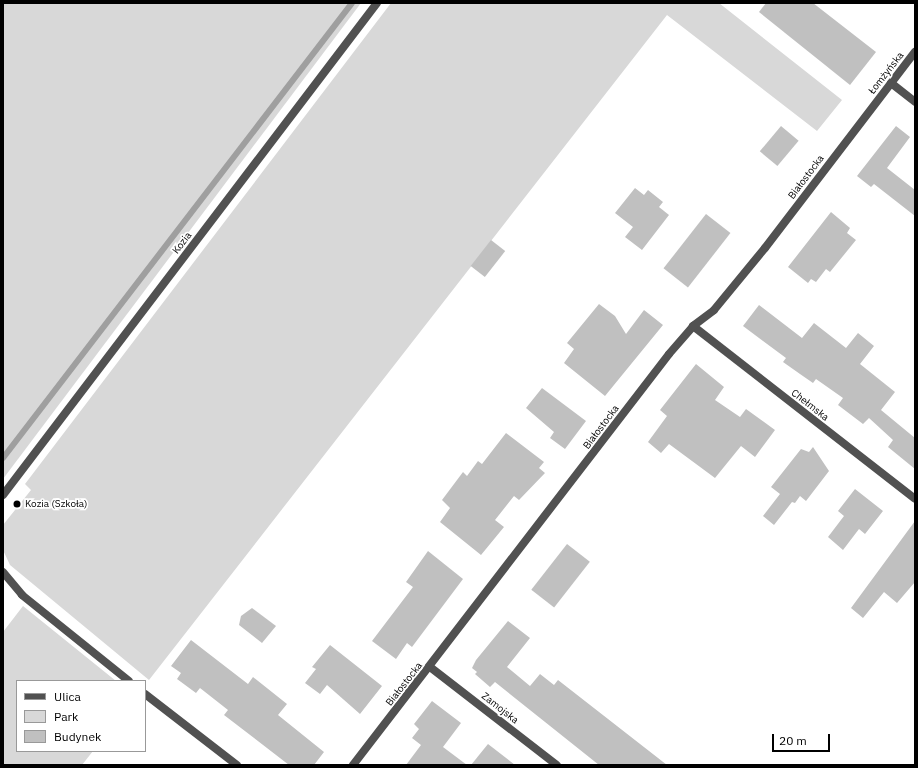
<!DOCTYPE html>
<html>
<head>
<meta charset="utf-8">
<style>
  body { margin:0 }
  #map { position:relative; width:918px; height:768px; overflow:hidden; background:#fff; font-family:"IBM Plex Sans",sans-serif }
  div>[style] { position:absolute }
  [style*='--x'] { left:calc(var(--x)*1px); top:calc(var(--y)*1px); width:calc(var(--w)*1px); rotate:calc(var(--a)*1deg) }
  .green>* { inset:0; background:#d8d8d8 }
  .stream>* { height:6px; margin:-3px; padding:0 3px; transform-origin:3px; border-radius:3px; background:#9f9f9f }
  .building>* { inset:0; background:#c0c0c0; transform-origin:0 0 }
  .street>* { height:8px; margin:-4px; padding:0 4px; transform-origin:4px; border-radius:4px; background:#515151 }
  .dots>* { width:11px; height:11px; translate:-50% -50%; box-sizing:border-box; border:2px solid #fff; border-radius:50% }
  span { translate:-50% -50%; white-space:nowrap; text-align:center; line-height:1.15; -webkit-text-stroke:3.5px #fff; paint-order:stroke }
  .street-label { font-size:10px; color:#000 }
  .poi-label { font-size:10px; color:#000 }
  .left { translate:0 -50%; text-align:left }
  .frame { position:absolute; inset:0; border:4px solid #000; pointer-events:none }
  .legend { position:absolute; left:16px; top:680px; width:130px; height:72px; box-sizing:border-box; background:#fff; border:1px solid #999; margin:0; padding:5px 7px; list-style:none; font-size:12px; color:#000 }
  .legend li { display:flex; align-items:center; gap:8px; height:20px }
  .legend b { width:20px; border:1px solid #999 }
  .scale { position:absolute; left:772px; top:734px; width:58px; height:18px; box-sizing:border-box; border:2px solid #000; border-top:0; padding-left:5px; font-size:12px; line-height:14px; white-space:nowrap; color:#000; -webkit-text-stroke:3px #fff; paint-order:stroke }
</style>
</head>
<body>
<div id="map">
  <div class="green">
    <div style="clip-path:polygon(3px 3px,361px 3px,3px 479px)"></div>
    <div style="clip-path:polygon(391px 3px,719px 3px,842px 100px,817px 131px,667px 15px,149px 680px,10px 565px,3px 550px,3px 525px,31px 490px,25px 484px)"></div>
    <div style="clip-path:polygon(23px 606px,116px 681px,17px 681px,17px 751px,93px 751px,82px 765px,3px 765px,3px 632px)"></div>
  </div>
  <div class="stream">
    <div style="--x:3;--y:458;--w:573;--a:-52.51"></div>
  </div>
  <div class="building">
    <div style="clip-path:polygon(766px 3px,813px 3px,876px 52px,850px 85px,759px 12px)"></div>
    <div style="left:781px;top:126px;width:23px;height:33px;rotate:40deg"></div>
    <div style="clip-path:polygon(896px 126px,910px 137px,887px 168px,915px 190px,915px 216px,874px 184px,871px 187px,857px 176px)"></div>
    <div style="clip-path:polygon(635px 188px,644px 195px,648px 190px,663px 202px,659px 207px,669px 215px,642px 250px,625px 237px,633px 227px,615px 213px)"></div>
    <div style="clip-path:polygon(831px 212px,850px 228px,847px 233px,856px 240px,830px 272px,826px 269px,816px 282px,811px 279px,808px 283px,788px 267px)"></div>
    <div style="left:706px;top:214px;width:31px;height:69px;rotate:38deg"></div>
    <div style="left:491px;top:240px;width:18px;height:33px;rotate:38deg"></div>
    <div style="clip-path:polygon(599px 304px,615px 316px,626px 334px,644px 310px,663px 325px,605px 396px,564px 363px,574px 349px,567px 343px)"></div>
    <div style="clip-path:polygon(759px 305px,802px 338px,814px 323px,846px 348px,858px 333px,874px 346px,860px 364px,895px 392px,881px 410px,915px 438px,915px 469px,888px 447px,893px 440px,869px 418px,863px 424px,838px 405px,843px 398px,816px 379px,813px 383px,800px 374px,783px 362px,786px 358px,743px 326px)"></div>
    <div style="clip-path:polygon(696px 364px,724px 387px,715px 400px,740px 417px,746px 409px,775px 430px,755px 457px,741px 446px,715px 478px,669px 444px,661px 453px,648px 442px,667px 416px,660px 410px)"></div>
    <div style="clip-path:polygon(542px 388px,586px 421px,565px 449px,550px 438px,554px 432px,526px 408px)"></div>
    <div style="clip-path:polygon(506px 433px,544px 462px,539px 468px,545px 473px,519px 500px,514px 496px,495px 520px,504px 527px,481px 555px,440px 522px,450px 508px,442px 500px,463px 472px,467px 476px,478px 461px,482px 464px)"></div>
    <div style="clip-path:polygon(813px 447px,829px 471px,806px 501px,800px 496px,795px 503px,792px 502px,774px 525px,763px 516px,780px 494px,771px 487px,801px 449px,809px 452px)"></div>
    <div style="clip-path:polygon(855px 489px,883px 511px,865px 534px,859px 529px,843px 550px,828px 537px,844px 516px,838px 511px)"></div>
    <div style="clip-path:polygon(915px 521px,915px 582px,897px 603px,884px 592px,863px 618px,851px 608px)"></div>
    <div style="left:567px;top:544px;width:29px;height:58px;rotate:38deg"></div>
    <div style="clip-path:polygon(428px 551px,463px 579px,412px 647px,407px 643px,396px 659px,372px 641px,413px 587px,406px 582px)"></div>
    <div style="clip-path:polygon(252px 608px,276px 626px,262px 643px,239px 625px,241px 616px)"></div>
    <div style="clip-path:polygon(508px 621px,530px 638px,507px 667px,530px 686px,540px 674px,554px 685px,558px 680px,667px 765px,599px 765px,495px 682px,490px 687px,475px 674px,477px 672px,472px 668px,476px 660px)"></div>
    <div style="clip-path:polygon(191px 640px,248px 684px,253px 677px,287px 704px,278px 715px,324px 752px,314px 765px,289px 765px,224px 715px,228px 710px,200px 688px,196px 693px,177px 679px,181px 673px,171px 666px)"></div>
    <div style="clip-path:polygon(330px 645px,382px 686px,360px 714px,327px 685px,320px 694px,305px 683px,316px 669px,312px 667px)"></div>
    <div style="clip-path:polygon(432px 701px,461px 723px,443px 747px,467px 765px,406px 765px,421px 745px,412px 738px,419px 729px,414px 724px)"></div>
    <div style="clip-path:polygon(488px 744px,515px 765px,471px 765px)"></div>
  </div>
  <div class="street">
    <div style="--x:891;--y:83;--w:31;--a:38"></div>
    <div style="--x:693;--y:326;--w:281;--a:37.9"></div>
    <div style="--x:3;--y:495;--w:618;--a:-52.76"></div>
    <div style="--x:3;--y:572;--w:30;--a:50"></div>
    <div style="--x:22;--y:595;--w:137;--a:38.8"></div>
    <div style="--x:430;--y:667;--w:160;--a:37.7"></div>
    <div style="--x:145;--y:694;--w:116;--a:37.7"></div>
    <div style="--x:353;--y:765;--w:518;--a:-52.44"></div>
    <div style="--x:669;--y:354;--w:37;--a:-49"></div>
    <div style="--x:693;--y:326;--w:26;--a:-37"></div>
    <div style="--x:714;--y:310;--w:80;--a:-50.6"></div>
    <div style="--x:765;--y:248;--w:247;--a:-52.6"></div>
  </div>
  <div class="dots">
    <div style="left:17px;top:504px;background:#000"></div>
  </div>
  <div class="street-label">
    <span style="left:886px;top:73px;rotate:-52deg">Łomżyńska</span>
    <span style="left:806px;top:177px;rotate:-53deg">Białostocka</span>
    <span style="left:182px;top:243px;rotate:-53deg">Kozia</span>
    <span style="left:810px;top:405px;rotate:38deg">Chełmska</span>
    <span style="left:601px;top:427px;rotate:-53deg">Białostocka</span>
    <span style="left:404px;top:684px;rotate:-52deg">Białostocka</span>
    <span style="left:500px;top:708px;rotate:38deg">Zamojska</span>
  </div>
  <div class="poi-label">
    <span class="left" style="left:25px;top:504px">Kozia (Szkoła)</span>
  </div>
  <div class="frame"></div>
  <ul class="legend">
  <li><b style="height:5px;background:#515151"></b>Ulica</li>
  <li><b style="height:11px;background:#d8d8d8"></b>Park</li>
  <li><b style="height:11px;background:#c0c0c0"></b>Budynek</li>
  </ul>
  <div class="scale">20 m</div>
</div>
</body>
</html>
